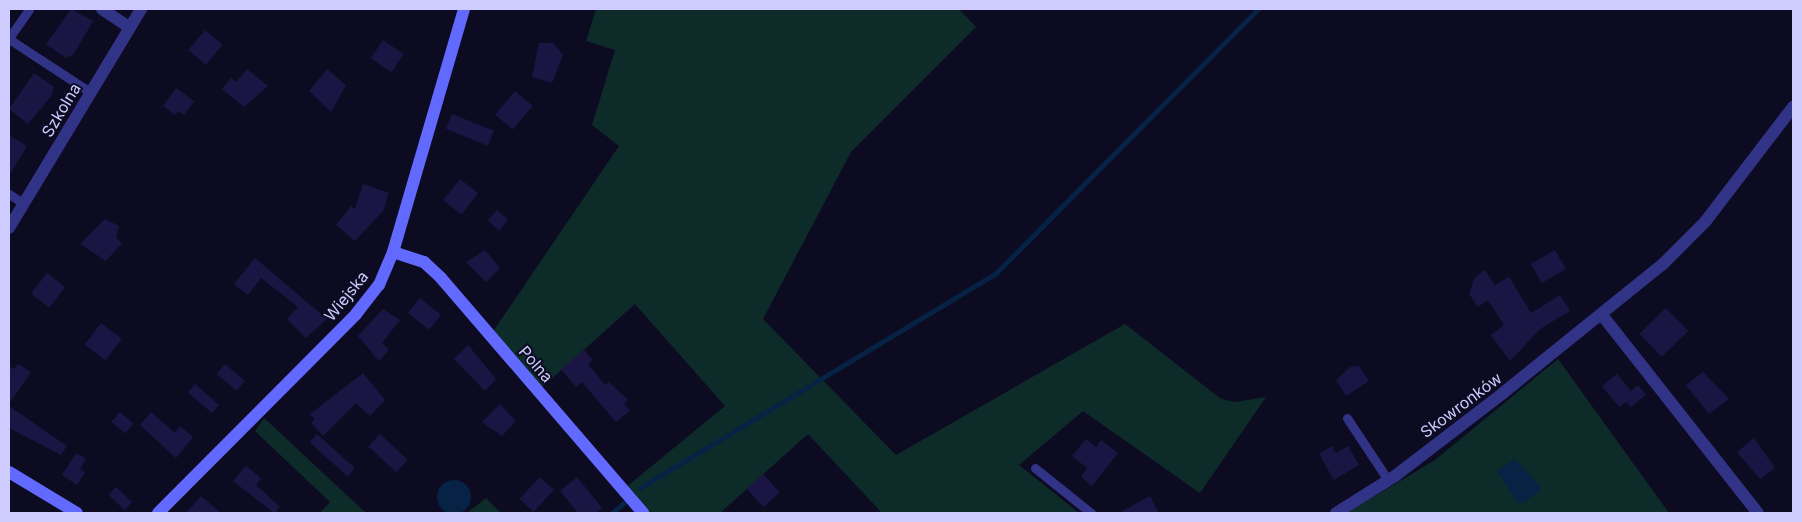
<!DOCTYPE html>
<html>
<head>
<meta charset="utf-8">
<style>
  body { margin:0 }
  #map { position:relative; width:1802px; height:522px; overflow:hidden; background:#0d0b22; font-family:Inter,sans-serif }
  div>[style] { position:absolute }
  [style*='--x'] { left:calc(var(--x)*1px); top:calc(var(--y)*1px); width:calc(var(--w)*1px); rotate:calc(var(--a)*1deg) }
  .green>* { inset:0; background:#0d2c29 }
  .water>* { inset:0; background:#062245 }
  .round { border-radius:50% }
  .stream>* { height:4.5px; margin:-2.25px; padding:0 2.25px; transform-origin:2.25px; border-radius:2.25px; background:#062245 }
  .building>* { inset:0; background:#1b1544; transform-origin:0 0 }
  .lane>* { height:9px; margin:-4.5px; padding:0 4.5px; transform-origin:4.5px; border-radius:4.5px; background:#313486 }
  .street>* { height:12px; margin:-6px; padding:0 6px; transform-origin:6px; border-radius:6px; background:#313486 }
  .secondary>* { height:12px; margin:-6px; padding:0 6px; transform-origin:6px; border-radius:6px; background:#6269ff }
  span { translate:-50% -50%; white-space:nowrap; text-align:center; line-height:1.15; -webkit-text-stroke:4px #0d0b22; paint-order:stroke }
  .street-label { font-size:16px; color:#cecbff }
  .frame { position:absolute; inset:0; border:10px solid #cecbff; pointer-events:none }
</style>
</head>
<body>
<div id="map">
  <div class="green">
    <div style="clip-path:polygon(596px 9px,959px 9px,976px 27px,851px 152px,763px 319px,896px 455px,1125px 324px,1221px 399px,1235px 402px,1266px 397px,1200px 493px,1083px 411px,1019px 465px,1079px 513px,882px 513px,808px 434px,720px 513px,645px 513px,625px 488px,725px 406px,635px 304px,539px 390px,492px 333px,619px 146px,592px 125px,615px 50px,586px 41px)"></div>
    <div style="clip-path:polygon(1558px 359px,1669px 513px,1347px 513px,1435px 460px)"></div>
    <div style="clip-path:polygon(264px 418px,366px 513px,320px 513px,330px 502px,255px 431px)"></div>
    <div style="clip-path:polygon(486px 498px,501px 513px,467px 513px,481px 502px)"></div>
  </div>
  <div class="water">
    <div style="clip-path:polygon(1515px 459px,1542px 489px,1523px 503px,1518px 503px,1497px 471px)"></div>
    <div class="round" style="left:437px;top:480px;width:34px;height:34px"></div>
  </div>
  <div class="stream">
    <div style="--x:640;--y:488;--w:416;--a:-31.1"></div>
    <div style="--x:996;--y:273;--w:372;--a:-45.2"></div>
    <div style="--x:612;--y:513;--w:16;--a:-40"></div>
  </div>
  <div class="building">
    <div style="clip-path:polygon(71px 9px,93px 21px,74px 54px,66px 58px,46px 44px)"></div>
    <div style="left:205px;top:30px;width:23px;height:26px;rotate:40deg"></div>
    <div style="left:383px;top:40px;width:25px;height:22px;rotate:34deg"></div>
    <div style="clip-path:polygon(539px 43px,553px 43px,563px 55px,552px 83px,532px 77px)"></div>
    <div style="clip-path:polygon(247px 69px,268px 86px,244px 107px,222px 89px,231px 78px,236px 82px)"></div>
    <div style="clip-path:polygon(327px 69px,346px 85px,331px 112px,309px 91px)"></div>
    <div style="clip-path:polygon(34px 73px,54px 87px,52px 95px,28px 124px,9px 109px)"></div>
    <div style="clip-path:polygon(176px 88px,194px 101px,184px 115px,178px 111px,175px 115px,163px 106px)"></div>
    <div style="left:515px;top:91px;width:23px;height:31px;rotate:40deg"></div>
    <div style="left:452px;top:114px;width:45px;height:16px;rotate:22deg"></div>
    <div style="clip-path:polygon(9px 135px,27px 146px,9px 176px)"></div>
    <div style="left:460px;top:179px;width:23px;height:27px;rotate:38deg"></div>
    <div style="clip-path:polygon(363px 184px,389px 193px,383px 211px,355px 241px,336px 225px,351px 206px,355px 209px)"></div>
    <div style="left:497px;top:210px;width:15px;height:14px;rotate:42deg"></div>
    <div style="clip-path:polygon(105px 219px,119px 226px,116px 238px,122px 243px,106px 261px,80px 244px)"></div>
    <div style="clip-path:polygon(485px 250px,500px 268px,486px 282px,466px 262px)"></div>
    <div style="left:1555px;top:250px;width:22px;height:28px;rotate:60deg"></div>
    <div style="clip-path:polygon(255px 258px,327px 319px,306px 338px,287px 319px,298px 307px,261px 278px,248px 295px,234px 284px)"></div>
    <div style="clip-path:polygon(1485px 270px,1495px 285px,1509px 277px,1531px 313px,1560px 295px,1570px 311px,1540px 329px,1510px 361px,1491px 335px,1504px 325px,1488px 300px,1478px 307px,1469px 294px,1475px 277px)"></div>
    <div style="left:47px;top:273px;width:23px;height:26px;rotate:38deg"></div>
    <div style="left:420px;top:298px;width:27px;height:19px;rotate:39deg"></div>
    <div style="left:1666px;top:308px;width:32px;height:37px;rotate:46deg"></div>
    <div style="clip-path:polygon(383px 309px,400px 320px,382px 343px,389px 350px,379px 361px,358px 336px)"></div>
    <div style="left:101px;top:323px;width:26px;height:27px;rotate:37deg"></div>
    <div style="clip-path:polygon(468px 345px,496px 379px,485px 391px,454px 359px)"></div>
    <div style="clip-path:polygon(584px 350px,593px 360px,588px 364px,605px 385px,609px 382px,628px 400px,624px 404px,630px 411px,616px 422px,582px 382px,576px 387px,561px 369px)"></div>
    <div style="clip-path:polygon(18px 364px,31px 372px,9px 404px,9px 366px,14px 369px)"></div>
    <div style="left:225px;top:364px;width:26px;height:13px;rotate:40deg"></div>
    <div style="clip-path:polygon(1359px 366px,1369px 381px,1346px 396px,1336px 380px,1350px 367px)"></div>
    <div style="clip-path:polygon(1703px 372px,1729px 399px,1709px 414px,1686px 385px)"></div>
    <div style="clip-path:polygon(363px 373px,385px 400px,370px 416px,356px 403px,323px 436px,311px 423px,315px 419px,310px 414px)"></div>
    <div style="clip-path:polygon(1617px 374px,1631px 391px,1638px 385px,1646px 395px,1631px 407px,1626px 402px,1619px 407px,1602px 386px)"></div>
    <div style="left:195px;top:384px;width:32px;height:11px;rotate:41deg"></div>
    <div style="clip-path:polygon(500px 404px,516px 421px,502px 436px,482px 422px)"></div>
    <div style="clip-path:polygon(9px 406px,67px 446px,61px 455px,9px 428px)"></div>
    <div style="left:120px;top:412px;width:18px;height:13px;rotate:41deg"></div>
    <div style="clip-path:polygon(151px 412px,175px 433px,180px 426px,193px 437px,176px 458px,140px 425px)"></div>
    <div style="left:317px;top:434px;width:51px;height:11px;rotate:42deg"></div>
    <div style="left:380px;top:434px;width:38px;height:17px;rotate:43deg"></div>
    <div style="clip-path:polygon(1754px 438px,1775px 468px,1760px 479px,1737px 452px)"></div>
    <div style="clip-path:polygon(1086px 439px,1096px 447px,1101px 440px,1118px 453px,1092px 486px,1081px 477px,1087px 468px,1072px 456px)"></div>
    <div style="clip-path:polygon(1332px 446px,1336px 453px,1348px 446px,1359px 465px,1334px 480px,1319px 454px)"></div>
    <div style="clip-path:polygon(76px 453px,86px 459px,80px 469px,85px 472px,77px 485px,62px 475px)"></div>
    <div style="clip-path:polygon(246px 466px,261px 478px,256px 485px,280px 507px,274px 513px,233px 481px)"></div>
    <div style="left:763px;top:474px;width:25px;height:22px;rotate:48deg"></div>
    <div style="left:540px;top:477px;width:19px;height:30px;rotate:43deg"></div>
    <div style="clip-path:polygon(577px 477px,602px 508px,596px 513px,578px 513px,560px 491px)"></div>
    <div style="left:116px;top:487px;width:22px;height:11px;rotate:43deg"></div>
    <div style="clip-path:polygon(201px 496px,221px 513px,186px 513px)"></div>
    <div style="clip-path:polygon(1150px 496px,1159px 513px,1119px 513px)"></div>
  </div>
  <div class="lane">
    <div style="--x:9;--y:38;--w:35;--a:-55"></div>
    <div style="--x:9;--y:39;--w:97;--a:33.2"></div>
    <div style="--x:9;--y:194;--w:17;--a:33"></div>
    <div style="--x:1347;--y:418;--w:74;--a:56.5"></div>
    <div style="--x:1035;--y:468;--w:72;--a:38.8"></div>
  </div>
  <div class="street">
    <div style="--x:102;--y:9;--w:32;--a:34"></div>
    <div style="--x:9;--y:228;--w:256;--a:-58.9"></div>
    <div style="--x:1602;--y:315;--w:252;--a:51.8"></div>
    <div style="--x:1336;--y:513;--w:70;--a:-32.1"></div>
    <div style="--x:1395;--y:476;--w:136;--a:-37.5"></div>
    <div style="--x:1503;--y:393;--w:206;--a:-38.9"></div>
    <div style="--x:1663;--y:264;--w:59;--a:-45"></div>
    <div style="--x:1705;--y:222;--w:145;--a:-52.6"></div>
  </div>
  <div class="secondary">
    <div style="--x:393;--y:252;--w:33;--a:18"></div>
    <div style="--x:424;--y:262;--w:23;--a:43"></div>
    <div style="--x:441;--y:278;--w:310;--a:49.3"></div>
    <div style="--x:9;--y:472;--w:79;--a:31.1"></div>
    <div style="--x:158;--y:513;--w:281;--a:-45.1"></div>
    <div style="--x:356;--y:314;--w:37;--a:-52"></div>
    <div style="--x:379;--y:285;--w:36;--a:-67"></div>
    <div style="--x:393;--y:252;--w:253;--a:-73.7"></div>
  </div>
  <div class="street-label">
    <span style="left:61px;top:110px;rotate:-59deg">Szkolna</span>
    <span style="left:346px;top:296px;rotate:-51deg">Wiejska</span>
    <span style="left:536px;top:364px;rotate:49deg">Polna</span>
    <span style="left:1461px;top:405px;rotate:-37deg">Skowronków</span>
  </div>
  <div class="frame"></div>
</div>
</body>
</html>
